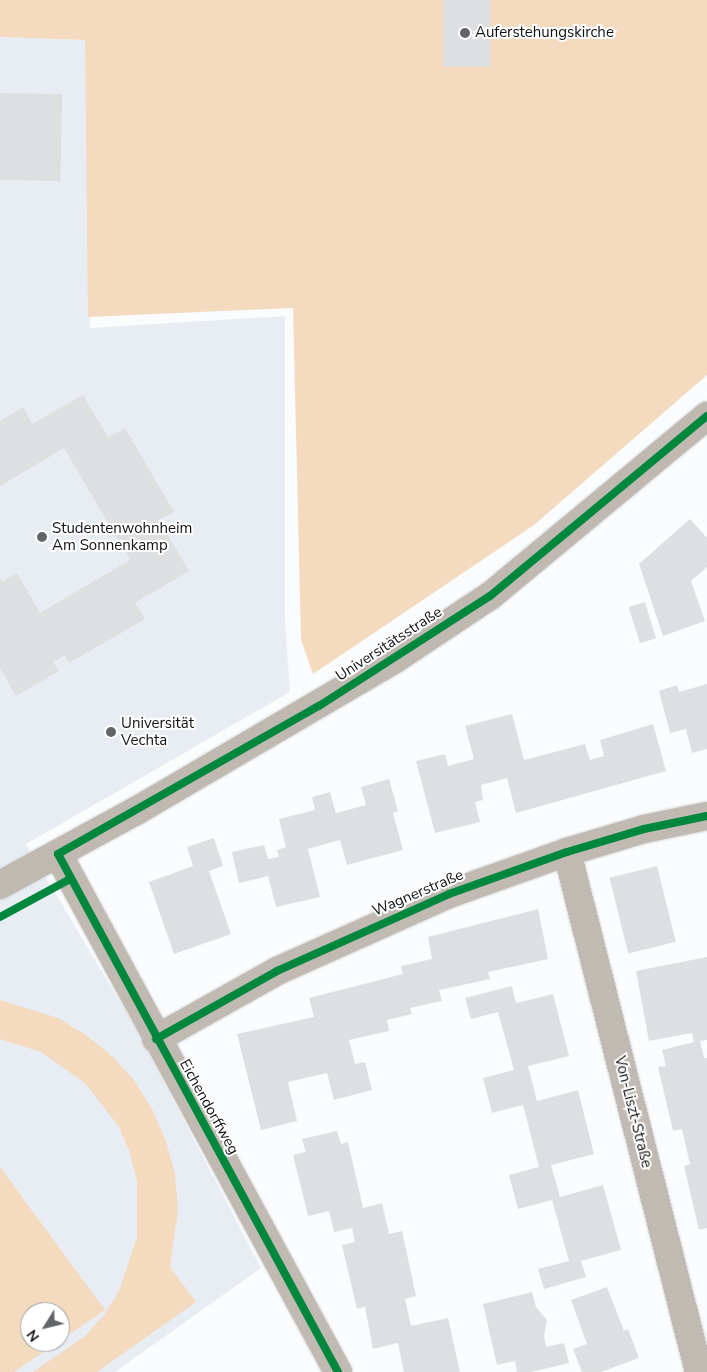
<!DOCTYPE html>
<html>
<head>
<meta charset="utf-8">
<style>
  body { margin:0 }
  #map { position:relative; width:707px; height:1372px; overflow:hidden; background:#fafcfe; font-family:"Nunito Sans",sans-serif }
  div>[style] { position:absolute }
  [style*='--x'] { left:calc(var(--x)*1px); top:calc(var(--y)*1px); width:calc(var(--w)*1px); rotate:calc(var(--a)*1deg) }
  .built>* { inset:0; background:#e8edf4 }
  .green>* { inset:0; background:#f4dabf }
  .building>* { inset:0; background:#dddfe1; transform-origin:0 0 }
  .roads { filter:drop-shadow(0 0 1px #d5d7d8) drop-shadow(0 0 1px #d5d7d8) }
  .street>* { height:28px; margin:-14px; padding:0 14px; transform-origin:14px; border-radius:14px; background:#c1bab2 }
  .secondary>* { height:28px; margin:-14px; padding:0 14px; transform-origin:14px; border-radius:14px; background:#c0b9b2 }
  .cycleway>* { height:8px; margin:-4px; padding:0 4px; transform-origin:4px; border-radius:4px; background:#00873e }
  .dots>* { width:14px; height:14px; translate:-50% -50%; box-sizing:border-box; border:2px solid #fff; border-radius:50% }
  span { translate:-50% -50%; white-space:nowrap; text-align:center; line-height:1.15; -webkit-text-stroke:4px #fff; paint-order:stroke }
  .poi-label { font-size:15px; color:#101215 }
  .left { translate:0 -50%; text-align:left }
  .street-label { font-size:15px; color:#101215 }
  .north { position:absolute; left:20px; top:1302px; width:50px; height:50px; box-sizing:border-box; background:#fff; border:1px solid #9fa0a1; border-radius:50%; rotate:234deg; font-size:14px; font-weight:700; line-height:20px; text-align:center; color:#101215 }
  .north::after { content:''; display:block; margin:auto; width:18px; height:22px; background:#626467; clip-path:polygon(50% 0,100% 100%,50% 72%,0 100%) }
</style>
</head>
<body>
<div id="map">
  <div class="built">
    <div style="clip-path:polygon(evenodd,0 37px,85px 40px,90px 328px,285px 316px,285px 621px,290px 692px,26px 844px,136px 1029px,261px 1268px,115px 1372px,0 1372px,0 37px,30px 1312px,60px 1312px,60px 1342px,30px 1342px,30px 1312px)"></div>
  </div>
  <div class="green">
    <div style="clip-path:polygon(0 0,707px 0,707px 375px,534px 525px,313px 674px,301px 640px,293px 308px,88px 317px,85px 40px,0 37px)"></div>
    <div style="clip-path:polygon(0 1000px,58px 1018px,86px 1035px,111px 1055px,134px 1080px,152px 1109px,166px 1141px,175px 1174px,178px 1209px,170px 1267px,196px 1302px,97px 1372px,33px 1372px,85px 1336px,104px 1315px,119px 1291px,137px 1237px,137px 1181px,130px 1153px,119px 1127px,85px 1083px,41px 1052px,0 1039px)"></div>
    <div style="clip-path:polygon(0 1167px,105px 1310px,60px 1341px,60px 1312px,30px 1312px,30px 1342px,58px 1342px,14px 1372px,0 1372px)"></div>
  </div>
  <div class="building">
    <div style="left:443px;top:0;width:47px;height:67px"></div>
    <div style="left:0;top:93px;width:62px;height:87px;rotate:1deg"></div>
    <div style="clip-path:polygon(83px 395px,108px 437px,125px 428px,174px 512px,159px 520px,189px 571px,135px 603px,145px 619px,69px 663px,65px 655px,53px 662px,59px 671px,16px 696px,0 668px,0 578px,2px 582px,17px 573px,40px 613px,130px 560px,64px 448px,0 486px,0 421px,23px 407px,32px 424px)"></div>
    <div style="clip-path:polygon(690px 519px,707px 538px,707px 567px,691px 581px,705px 621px,663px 636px,639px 564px)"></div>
    <div style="left:645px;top:602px;width:38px;height:17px;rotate:73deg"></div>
    <div style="clip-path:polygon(707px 684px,707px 749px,692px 753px,686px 729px,670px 733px,659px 691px,677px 685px,679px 692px)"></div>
    <div style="clip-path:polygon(512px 714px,524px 760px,585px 744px,590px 760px,604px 756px,600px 740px,653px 724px,666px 771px,516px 813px,507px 778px,481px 785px,483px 800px,475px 802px,480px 822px,435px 833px,416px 761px,445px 754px,448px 766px,474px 759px,465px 726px)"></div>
    <div style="clip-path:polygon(389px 779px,398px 811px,393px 813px,403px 850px,347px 865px,340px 840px,308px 849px,320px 897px,276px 907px,268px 876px,239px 883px,232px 852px,264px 845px,268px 859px,279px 857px,277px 850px,286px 847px,279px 819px,315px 810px,312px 797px,330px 792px,336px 813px,366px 805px,361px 787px)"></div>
    <div style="clip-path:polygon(214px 838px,223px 866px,209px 871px,231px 934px,174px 954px,149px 882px,193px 866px,187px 847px)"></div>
    <div style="left:657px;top:866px;width:78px;height:49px;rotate:76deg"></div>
    <div style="clip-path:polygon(538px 909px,548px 959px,488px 972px,490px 979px,439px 990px,442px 1001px,410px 1008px,412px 1014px,387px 1020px,389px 1031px,349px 1040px,355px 1064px,365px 1062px,372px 1090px,334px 1100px,327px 1073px,288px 1082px,297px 1121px,261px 1130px,237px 1034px,314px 1017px,309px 998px,403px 974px,401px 966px,432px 959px,428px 937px)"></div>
    <div style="clip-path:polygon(707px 957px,707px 1040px,700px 1041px,704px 1058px,707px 1058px,707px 1228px,699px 1230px,684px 1166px,690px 1164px,682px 1129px,673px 1131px,658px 1067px,666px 1066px,662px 1050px,694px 1042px,692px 1033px,649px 1041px,636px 971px)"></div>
    <div style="clip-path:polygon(512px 986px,516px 1003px,553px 994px,569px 1056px,528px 1066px,537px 1101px,578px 1090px,594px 1154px,551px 1165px,560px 1197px,603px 1185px,621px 1250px,581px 1261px,586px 1277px,544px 1289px,538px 1269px,569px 1261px,552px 1200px,518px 1209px,509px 1175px,539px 1167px,523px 1105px,492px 1113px,483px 1078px,514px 1070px,498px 1012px,471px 1019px,465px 998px)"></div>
    <div style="clip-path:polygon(337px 1131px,341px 1144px,348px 1142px,363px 1208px,382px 1203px,389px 1234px,402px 1231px,416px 1296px,405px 1299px,411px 1326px,448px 1318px,460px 1372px,404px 1372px,398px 1343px,373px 1349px,365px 1307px,357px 1309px,342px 1245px,355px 1242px,352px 1228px,334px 1232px,329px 1211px,308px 1216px,293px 1155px,306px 1152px,302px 1139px)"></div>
    <div style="clip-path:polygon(607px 1287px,624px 1331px,628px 1329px,639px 1358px,601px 1372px,582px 1372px,573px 1349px,587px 1344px,571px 1300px)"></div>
    <div style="clip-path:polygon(532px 1292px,536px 1307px,547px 1320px,544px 1336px,546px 1347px,564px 1343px,569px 1363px,531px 1372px,517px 1372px,515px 1361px,497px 1365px,483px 1304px)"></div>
  </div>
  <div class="roads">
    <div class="street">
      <div style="--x:567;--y:852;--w:536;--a:75.76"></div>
      <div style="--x:58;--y:854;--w:589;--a:61.61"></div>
      <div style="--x:156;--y:1039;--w:139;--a:-29.3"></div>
      <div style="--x:277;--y:971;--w:188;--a:-24.1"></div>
      <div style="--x:449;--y:894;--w:125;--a:-19.6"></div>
      <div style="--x:567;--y:852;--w:80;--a:-16.6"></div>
      <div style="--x:644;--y:829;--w:64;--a:-11.7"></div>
    </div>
    <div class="secondary">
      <div style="--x:0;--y:885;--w:155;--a:-28.6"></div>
      <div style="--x:136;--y:811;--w:300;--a:-30.4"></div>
      <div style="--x:395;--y:659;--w:114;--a:-33.6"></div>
      <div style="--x:490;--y:596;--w:282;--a:-39.7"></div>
    </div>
  </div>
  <div class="cycleway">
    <div style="--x:0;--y:917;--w:80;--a:-28.5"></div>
    <div style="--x:156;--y:1039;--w:139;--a:-29.3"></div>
    <div style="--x:277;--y:971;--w:188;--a:-24.1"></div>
    <div style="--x:449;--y:894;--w:125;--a:-19.6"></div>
    <div style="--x:567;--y:852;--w:80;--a:-16.6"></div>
    <div style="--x:644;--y:829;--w:64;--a:-11.7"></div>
    <div style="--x:338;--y:1372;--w:589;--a:-118.39"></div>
    <div style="--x:58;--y:854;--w:300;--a:-29.6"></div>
    <div style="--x:319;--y:706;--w:203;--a:-32.8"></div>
    <div style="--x:490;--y:596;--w:282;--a:-39.7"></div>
  </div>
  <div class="dots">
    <div style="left:465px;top:33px;background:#626467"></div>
    <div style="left:42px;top:537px;background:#626467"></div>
    <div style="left:111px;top:732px;background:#626467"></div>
  </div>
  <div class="poi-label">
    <span class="left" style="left:475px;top:33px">Auferstehungskirche</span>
    <span class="left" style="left:52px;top:537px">Studentenwohnheim<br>Am Sonnenkamp</span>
    <span class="left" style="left:121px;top:732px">Universität<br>Vechta</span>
  </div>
  <div class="street-label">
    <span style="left:389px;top:644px;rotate:-33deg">Universitätsstraße</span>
    <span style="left:418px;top:893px;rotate:-23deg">Wagnerstraße</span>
    <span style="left:209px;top:1107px;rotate:61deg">Eichendorffweg</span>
    <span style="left:633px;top:1112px;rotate:76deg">Von-Liszt-Straße</span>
  </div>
  <div class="north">N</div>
</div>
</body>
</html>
